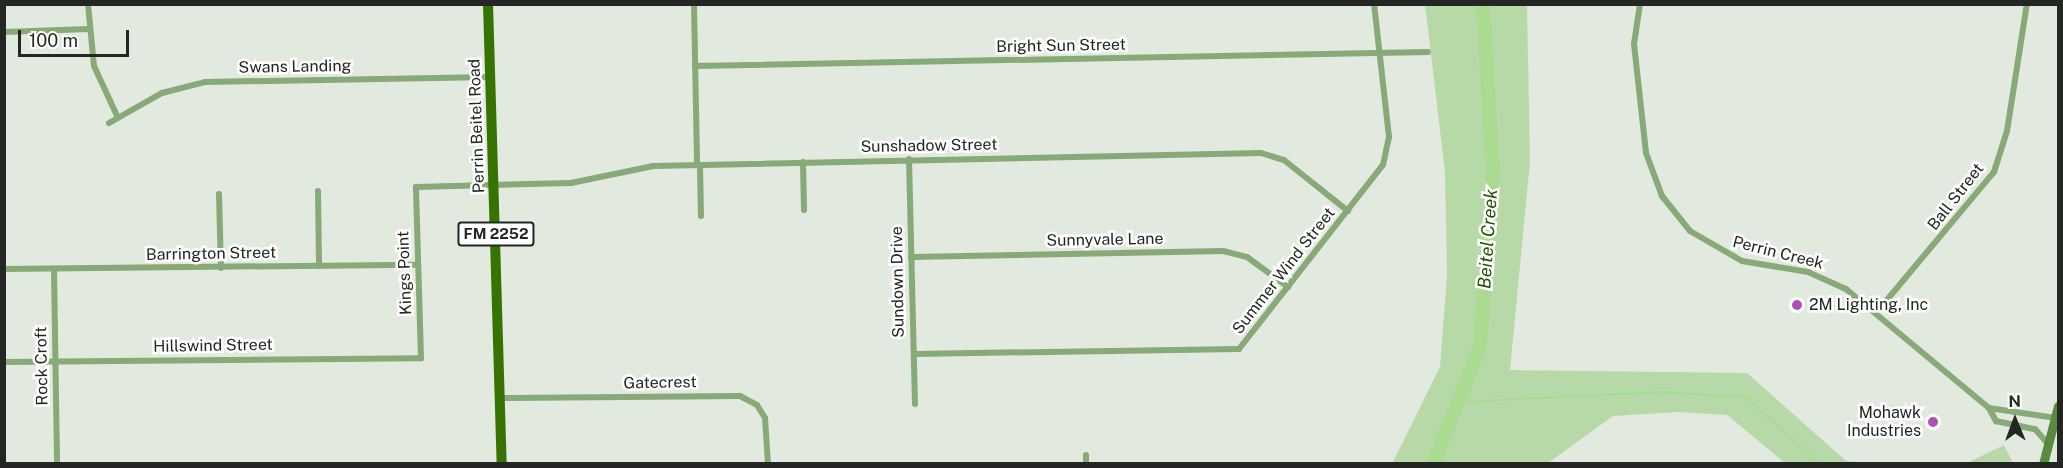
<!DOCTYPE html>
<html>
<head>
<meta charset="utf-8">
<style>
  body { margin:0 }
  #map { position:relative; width:2063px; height:468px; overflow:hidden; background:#e2e9df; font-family:"Public Sans",sans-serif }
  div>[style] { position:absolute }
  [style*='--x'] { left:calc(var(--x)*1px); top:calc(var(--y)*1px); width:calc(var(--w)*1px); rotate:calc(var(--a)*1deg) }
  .green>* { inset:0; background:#b7d9a7 }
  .stream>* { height:2px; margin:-1px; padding:0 1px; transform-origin:1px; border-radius:1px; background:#aadb90 }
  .river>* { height:14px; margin:-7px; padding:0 7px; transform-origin:7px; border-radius:7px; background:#aadb90 }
  .street>* { height:6px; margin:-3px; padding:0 3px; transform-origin:3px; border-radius:3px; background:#88a978 }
  .secondary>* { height:9px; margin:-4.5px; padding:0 4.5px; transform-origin:4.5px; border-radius:4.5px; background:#5a8a3f }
  .primary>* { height:10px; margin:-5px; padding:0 5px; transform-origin:5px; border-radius:5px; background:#377300 }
  .dots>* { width:16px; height:16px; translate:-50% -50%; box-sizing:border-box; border:3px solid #fff; border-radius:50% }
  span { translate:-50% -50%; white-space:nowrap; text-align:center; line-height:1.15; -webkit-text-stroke:5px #fff; paint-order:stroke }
  .shield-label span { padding:2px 4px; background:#fff; border:2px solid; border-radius:4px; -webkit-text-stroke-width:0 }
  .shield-label { font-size:15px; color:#232622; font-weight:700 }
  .street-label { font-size:16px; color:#232622 }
  .poi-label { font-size:16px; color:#232622 }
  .left { translate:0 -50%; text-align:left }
  .right { translate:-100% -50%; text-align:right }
  .water-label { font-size:18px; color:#265100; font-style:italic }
  .frame { position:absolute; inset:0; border:6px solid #232622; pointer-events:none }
  .north { position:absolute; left:1985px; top:390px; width:60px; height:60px; -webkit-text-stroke:4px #fff; paint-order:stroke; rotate:359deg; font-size:16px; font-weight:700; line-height:24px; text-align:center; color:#232622 }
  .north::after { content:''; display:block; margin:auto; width:21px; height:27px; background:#232622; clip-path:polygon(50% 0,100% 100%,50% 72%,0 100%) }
  .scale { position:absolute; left:18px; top:30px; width:111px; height:27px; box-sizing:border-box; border:3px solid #232622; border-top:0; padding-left:8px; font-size:18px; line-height:21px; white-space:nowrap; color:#232622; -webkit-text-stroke:4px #fff; paint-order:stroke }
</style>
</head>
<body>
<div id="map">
  <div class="green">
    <div style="clip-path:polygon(1425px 4px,1527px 5px,1530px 161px,1510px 370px,1747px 373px,1846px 461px,1875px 463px,1785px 463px,1727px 415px,1678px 412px,1613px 416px,1548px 463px,1392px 464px,1440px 367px,1447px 275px,1445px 172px)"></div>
    <div style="clip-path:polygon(2004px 445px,2013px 463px,1967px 463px)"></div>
  </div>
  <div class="stream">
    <div style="--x:1459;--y:402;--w:204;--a:-2.8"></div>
    <div style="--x:1663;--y:392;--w:83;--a:3.4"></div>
    <div style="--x:1746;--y:397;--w:99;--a:42.5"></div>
    <div style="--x:2014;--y:464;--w:1;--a:-45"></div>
  </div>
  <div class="river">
    <div style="--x:1433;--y:464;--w:126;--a:-68.1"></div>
    <div style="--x:1480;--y:347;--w:173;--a:-85.7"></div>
    <div style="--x:1493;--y:174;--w:170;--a:-93.4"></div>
  </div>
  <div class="street">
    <div style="--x:88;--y:4;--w:62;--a:84.5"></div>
    <div style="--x:94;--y:66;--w:57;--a:65.2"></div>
    <div style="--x:694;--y:4;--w:161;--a:88.9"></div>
    <div style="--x:1640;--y:4;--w:40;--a:98.5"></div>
    <div style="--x:1634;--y:44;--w:110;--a:83.7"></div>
    <div style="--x:1646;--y:153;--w:46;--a:69.6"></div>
    <div style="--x:1662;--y:196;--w:45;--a:51.3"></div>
    <div style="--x:1690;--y:231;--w:60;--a:30"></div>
    <div style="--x:1742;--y:261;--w:67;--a:9.5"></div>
    <div style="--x:1808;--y:272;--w:42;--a:24.1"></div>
    <div style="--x:1846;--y:289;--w:186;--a:39.8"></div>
    <div style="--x:1989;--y:408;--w:68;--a:8.5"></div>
    <div style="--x:4;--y:32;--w:85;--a:-2"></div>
    <div style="--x:695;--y:66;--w:733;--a:-1.09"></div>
    <div style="--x:109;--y:123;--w:61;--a:-29.5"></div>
    <div style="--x:162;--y:93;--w:44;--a:-14.3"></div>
    <div style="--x:205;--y:82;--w:286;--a:-1"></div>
    <div style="--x:909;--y:159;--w:245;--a:88.6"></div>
    <div style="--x:803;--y:162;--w:48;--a:88.8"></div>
    <div style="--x:700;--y:165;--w:51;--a:88.9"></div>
    <div style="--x:318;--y:191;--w:75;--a:89.2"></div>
    <div style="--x:219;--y:194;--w:74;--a:88.5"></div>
    <div style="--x:911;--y:257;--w:312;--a:-1.1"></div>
    <div style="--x:1223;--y:251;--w:25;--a:14"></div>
    <div style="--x:1247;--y:257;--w:51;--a:36.2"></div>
    <div style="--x:4;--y:269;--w:414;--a:-0.6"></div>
    <div style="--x:54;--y:269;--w:195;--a:89.1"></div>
    <div style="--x:1876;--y:313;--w:184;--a:-50.1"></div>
    <div style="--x:1994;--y:172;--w:43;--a:-72.4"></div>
    <div style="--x:2007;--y:131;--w:129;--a:-81.1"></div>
    <div style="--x:914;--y:354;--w:325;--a:-0.9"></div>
    <div style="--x:1239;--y:349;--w:234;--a:-52"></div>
    <div style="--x:1383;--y:165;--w:29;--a:-78"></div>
    <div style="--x:1389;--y:137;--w:134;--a:-96.4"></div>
    <div style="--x:4;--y:362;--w:417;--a:-0.5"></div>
    <div style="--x:421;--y:358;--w:171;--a:-91.7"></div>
    <div style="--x:416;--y:187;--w:155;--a:-1.5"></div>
    <div style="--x:571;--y:183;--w:84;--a:-11.7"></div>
    <div style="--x:653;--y:166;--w:608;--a:-1.22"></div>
    <div style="--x:1261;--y:153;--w:24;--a:17"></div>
    <div style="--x:1284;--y:160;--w:82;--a:38.6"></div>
    <div style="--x:500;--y:398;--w:240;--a:-0.5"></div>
    <div style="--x:740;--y:396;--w:19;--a:28"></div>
    <div style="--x:757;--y:405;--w:15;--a:58"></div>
    <div style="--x:765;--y:418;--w:46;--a:86.3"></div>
    <div style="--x:1989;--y:408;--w:15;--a:62"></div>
    <div style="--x:1996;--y:421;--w:40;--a:12"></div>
    <div style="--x:2035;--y:429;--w:18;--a:49"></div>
    <div style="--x:1086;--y:455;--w:9;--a:90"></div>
  </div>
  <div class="secondary">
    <div style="--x:2043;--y:464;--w:60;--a:-75.5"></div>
  </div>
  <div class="primary">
    <div style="--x:488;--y:4;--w:460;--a:88.3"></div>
  </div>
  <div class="dots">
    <div style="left:1797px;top:305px;background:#ae4eb7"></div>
    <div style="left:1933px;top:422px;background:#ae4eb7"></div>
  </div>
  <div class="shield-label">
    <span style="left:496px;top:234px">FM 2252</span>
  </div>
  <div class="street-label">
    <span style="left:1061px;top:46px;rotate:-1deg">Bright Sun Street</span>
    <span style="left:295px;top:67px;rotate:-1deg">Swans Landing</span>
    <span style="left:477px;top:126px;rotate:-92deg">Perrin Beitel Road</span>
    <span style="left:929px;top:146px;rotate:-1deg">Sunshadow Street</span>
    <span style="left:1956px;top:197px;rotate:-52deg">Ball Street</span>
    <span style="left:1105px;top:240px;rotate:-1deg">Sunnyvale Lane</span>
    <span style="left:1778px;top:253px;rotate:14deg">Perrin Creek</span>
    <span style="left:211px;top:254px;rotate:-1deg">Barrington Street</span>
    <span style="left:1284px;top:271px;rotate:-52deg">Summer Wind Street</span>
    <span style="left:405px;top:273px;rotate:-92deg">Kings Point</span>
    <span style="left:898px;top:282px;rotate:-91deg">Sundown Drive</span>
    <span style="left:213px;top:346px;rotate:-1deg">Hillswind Street</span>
    <span style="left:42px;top:366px;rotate:-91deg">Rock Croft</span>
    <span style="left:660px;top:383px;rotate:-1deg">Gatecrest</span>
  </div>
  <div class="poi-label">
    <span class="left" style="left:1809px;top:305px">2M Lighting, Inc</span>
    <span class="right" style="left:1921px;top:422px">Mohawk<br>Industries</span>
  </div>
  <div class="water-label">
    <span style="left:1488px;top:239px;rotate:-86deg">Beitel Creek</span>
  </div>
  <div class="frame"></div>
  <div class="north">N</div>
  <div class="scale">100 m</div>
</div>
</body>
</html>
